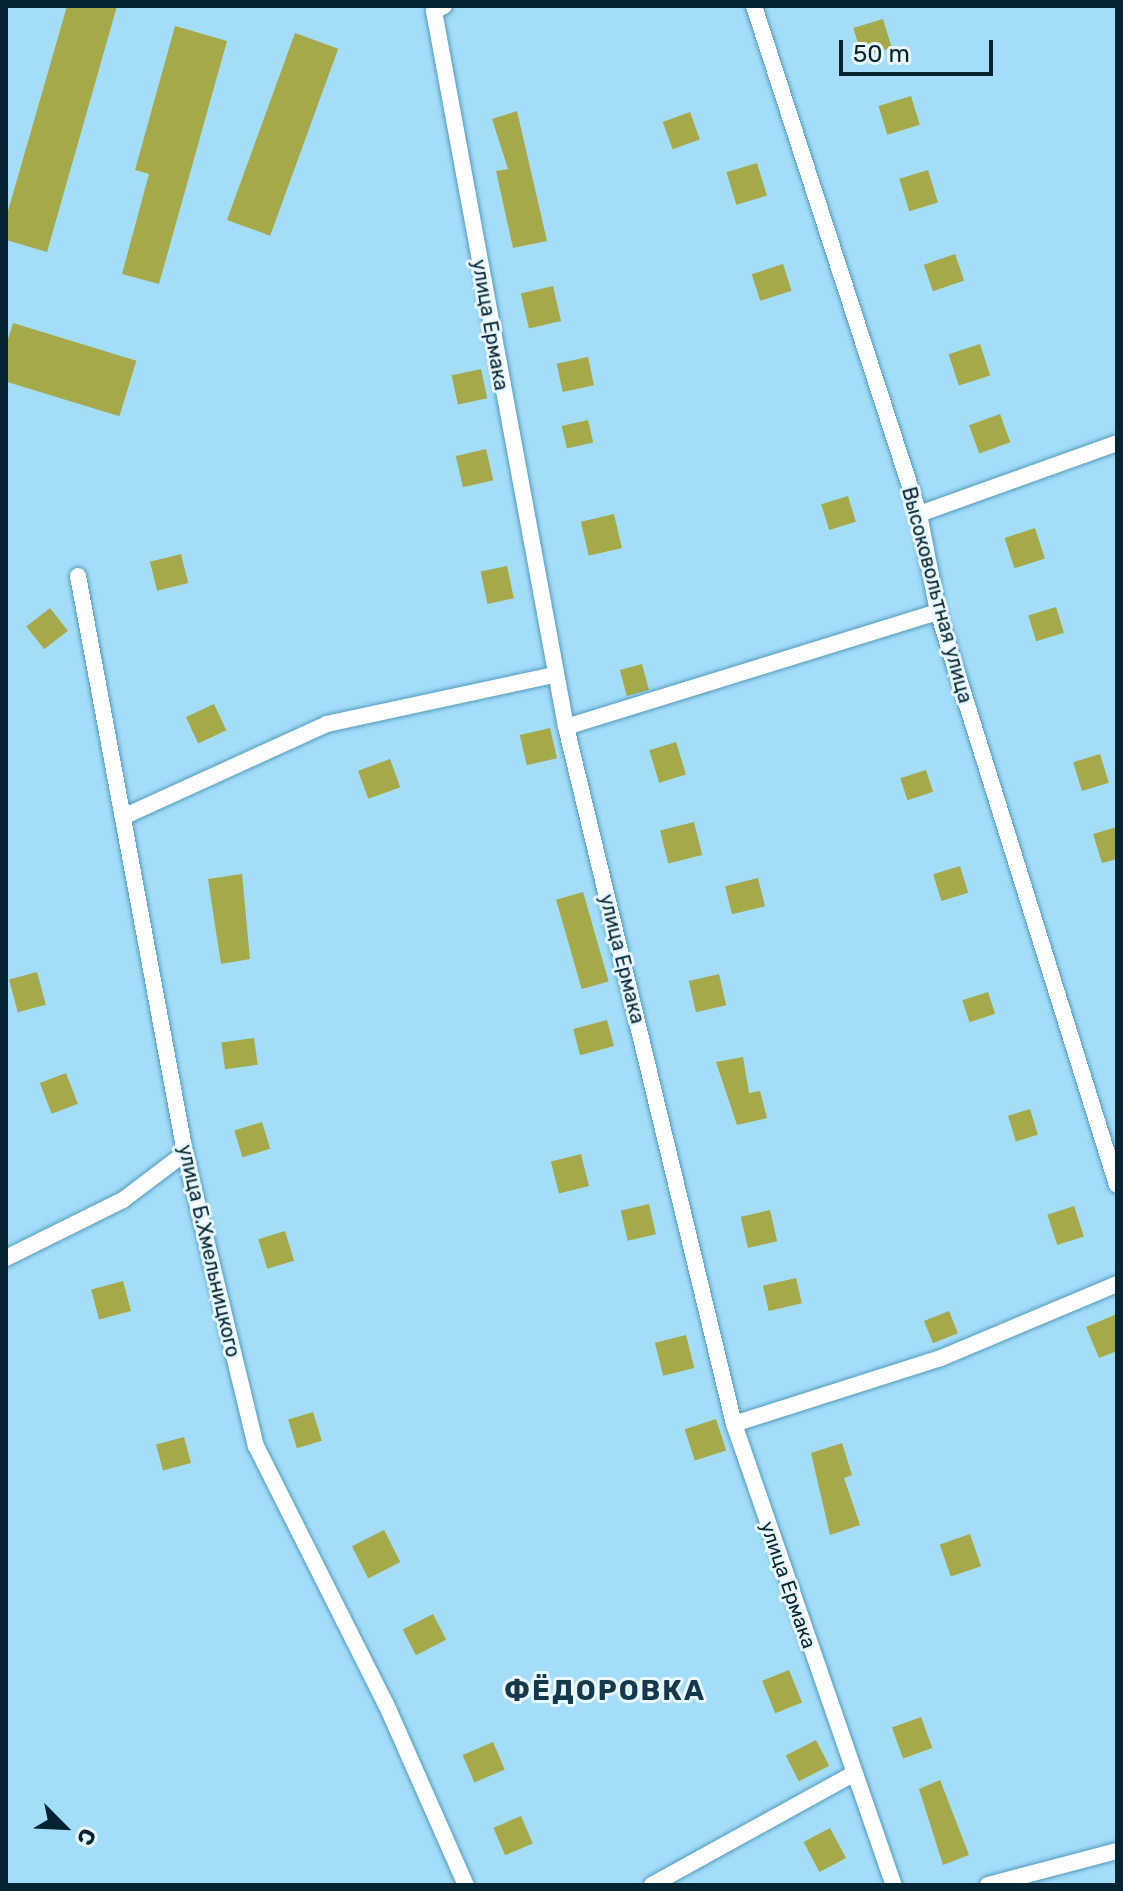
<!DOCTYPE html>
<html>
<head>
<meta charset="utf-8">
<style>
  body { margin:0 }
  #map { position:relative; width:1123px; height:1891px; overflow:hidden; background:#a4ddfa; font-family:Rubik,sans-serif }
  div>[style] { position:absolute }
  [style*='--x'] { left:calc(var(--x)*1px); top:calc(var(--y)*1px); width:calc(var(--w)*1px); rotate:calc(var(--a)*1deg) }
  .building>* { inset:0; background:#a6a94a; transform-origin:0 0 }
  .roads { filter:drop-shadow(0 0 2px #529abb) drop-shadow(0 0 2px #529abb) }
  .minor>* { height:16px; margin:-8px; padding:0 8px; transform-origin:8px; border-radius:8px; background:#fff }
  span { translate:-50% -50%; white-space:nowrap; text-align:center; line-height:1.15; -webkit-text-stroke:6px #e9f7fe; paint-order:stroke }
  .street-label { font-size:20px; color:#052432 }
  .district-label { font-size:28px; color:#13394b; font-weight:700; letter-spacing:2px }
  .frame { position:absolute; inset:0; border:8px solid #052432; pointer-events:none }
  .north { position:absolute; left:24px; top:1787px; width:80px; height:80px; -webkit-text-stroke:6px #e9f7fe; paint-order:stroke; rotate:114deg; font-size:22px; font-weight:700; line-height:32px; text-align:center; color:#052432 }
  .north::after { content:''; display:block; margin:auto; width:28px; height:36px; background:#052432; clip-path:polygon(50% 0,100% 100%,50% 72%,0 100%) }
  .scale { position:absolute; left:839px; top:40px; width:154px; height:36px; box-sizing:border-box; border:4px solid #052432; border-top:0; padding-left:10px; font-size:24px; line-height:28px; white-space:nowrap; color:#052432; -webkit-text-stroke:6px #e9f7fe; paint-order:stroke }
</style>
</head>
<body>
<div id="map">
  <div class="building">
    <div style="clip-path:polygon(67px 6px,117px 6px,47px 252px,6px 240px,6px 218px)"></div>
    <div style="left:883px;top:19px;width:30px;height:31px;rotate:73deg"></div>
    <div style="clip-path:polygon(175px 26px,227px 41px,159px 284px,122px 274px,149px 174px,135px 170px)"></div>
    <div style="left:295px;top:33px;width:46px;height:199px;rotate:20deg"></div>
    <div style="left:911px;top:96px;width:30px;height:34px;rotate:73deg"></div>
    <div style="clip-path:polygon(517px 111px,547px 241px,513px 248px,496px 171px,508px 169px,492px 119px)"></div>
    <div style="left:690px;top:112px;width:29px;height:29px;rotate:70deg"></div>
    <div style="left:757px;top:163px;width:34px;height:32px;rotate:73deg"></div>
    <div style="left:928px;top:170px;width:34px;height:30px;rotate:73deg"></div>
    <div style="left:955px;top:254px;width:28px;height:33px;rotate:71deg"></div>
    <div style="left:783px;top:264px;width:28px;height:33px;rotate:72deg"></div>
    <div style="left:553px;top:286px;width:36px;height:33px;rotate:77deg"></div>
    <div style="left:13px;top:323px;width:129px;height:58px;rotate:17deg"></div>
    <div style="left:980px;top:344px;width:33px;height:33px;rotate:72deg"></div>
    <div style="left:588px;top:357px;width:29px;height:32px;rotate:78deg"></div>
    <div style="left:481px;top:369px;width:30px;height:30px;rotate:78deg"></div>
    <div style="left:1000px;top:414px;width:30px;height:33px;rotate:70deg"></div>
    <div style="left:588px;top:420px;width:23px;height:27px;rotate:77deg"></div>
    <div style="left:486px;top:449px;width:32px;height:31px;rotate:77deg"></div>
    <div style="left:848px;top:496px;width:27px;height:28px;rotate:73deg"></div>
    <div style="left:614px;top:514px;width:35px;height:34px;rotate:77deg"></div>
    <div style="left:1035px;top:528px;width:32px;height:32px;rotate:72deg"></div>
    <div style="left:181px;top:554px;width:30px;height:32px;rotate:76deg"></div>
    <div style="left:507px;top:566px;width:33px;height:27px;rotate:78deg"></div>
    <div style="left:1056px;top:607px;width:27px;height:29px;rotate:73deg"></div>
    <div style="left:50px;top:608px;width:29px;height:30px;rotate:52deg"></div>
    <div style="left:642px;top:664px;width:27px;height:23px;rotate:75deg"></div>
    <div style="left:214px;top:704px;width:29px;height:31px;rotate:65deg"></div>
    <div style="left:550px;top:728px;width:31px;height:31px;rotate:77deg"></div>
    <div style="left:676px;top:742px;width:34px;height:28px;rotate:73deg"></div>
    <div style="left:1100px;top:754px;width:30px;height:28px;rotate:73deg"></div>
    <div style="left:390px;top:759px;width:30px;height:34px;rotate:70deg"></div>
    <div style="left:926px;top:770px;width:23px;height:27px;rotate:72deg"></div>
    <div style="left:694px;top:822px;width:34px;height:35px;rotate:76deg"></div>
    <div style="clip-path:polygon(1117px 827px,1117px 859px,1102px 863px,1093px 834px)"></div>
    <div style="left:960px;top:866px;width:28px;height:28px;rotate:73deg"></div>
    <div style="clip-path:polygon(242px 874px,250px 959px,221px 964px,208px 879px)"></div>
    <div style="left:758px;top:878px;width:29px;height:34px;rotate:76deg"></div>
    <div style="left:583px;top:892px;width:93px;height:28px;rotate:74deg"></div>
    <div style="left:37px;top:972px;width:34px;height:29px;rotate:75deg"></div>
    <div style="left:719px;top:974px;width:32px;height:31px;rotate:77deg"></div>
    <div style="left:988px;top:992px;width:23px;height:27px;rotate:72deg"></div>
    <div style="left:607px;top:1020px;width:27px;height:35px;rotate:75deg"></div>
    <div style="left:254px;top:1038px;width:27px;height:33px;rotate:82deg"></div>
    <div style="clip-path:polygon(743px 1057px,749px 1093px,760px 1091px,767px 1118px,737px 1125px,716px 1062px)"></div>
    <div style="left:66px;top:1073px;width:33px;height:28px;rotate:69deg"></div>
    <div style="left:1030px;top:1109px;width:27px;height:23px;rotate:73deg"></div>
    <div style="left:262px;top:1122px;width:28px;height:29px;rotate:73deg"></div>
    <div style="left:581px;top:1154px;width:33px;height:31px;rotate:76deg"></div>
    <div style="left:649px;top:1204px;width:31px;height:29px;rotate:77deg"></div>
    <div style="left:1074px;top:1206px;width:32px;height:28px;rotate:72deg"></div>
    <div style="left:770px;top:1210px;width:32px;height:30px;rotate:77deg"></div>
    <div style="left:285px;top:1231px;width:31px;height:28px;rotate:73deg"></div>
    <div style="left:796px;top:1278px;width:26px;height:34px;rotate:77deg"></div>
    <div style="left:123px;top:1281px;width:31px;height:33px;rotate:75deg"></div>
    <div style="left:949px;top:1311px;width:24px;height:27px;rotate:68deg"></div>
    <div style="clip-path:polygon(1117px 1314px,1117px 1351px,1099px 1358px,1086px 1327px)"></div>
    <div style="left:686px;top:1335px;width:34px;height:32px;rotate:76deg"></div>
    <div style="left:313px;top:1412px;width:30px;height:26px;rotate:73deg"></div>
    <div style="left:716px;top:1419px;width:33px;height:33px;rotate:72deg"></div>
    <div style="left:184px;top:1437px;width:27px;height:29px;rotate:75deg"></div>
    <div style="clip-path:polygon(842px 1443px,852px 1475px,844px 1478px,860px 1525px,830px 1535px,811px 1453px)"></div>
    <div style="left:384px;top:1530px;width:36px;height:36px;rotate:63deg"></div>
    <div style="left:970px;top:1534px;width:34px;height:32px;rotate:71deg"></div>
    <div style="left:433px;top:1614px;width:29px;height:34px;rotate:63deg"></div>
    <div style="left:789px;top:1670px;width:35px;height:29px;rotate:68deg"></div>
    <div style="left:921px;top:1717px;width:33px;height:31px;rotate:70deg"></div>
    <div style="left:816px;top:1740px;width:29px;height:34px;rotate:63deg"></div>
    <div style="left:493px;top:1742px;width:30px;height:33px;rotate:67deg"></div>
    <div style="clip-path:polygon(940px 1780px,969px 1855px,943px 1865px,919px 1789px)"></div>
    <div style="left:521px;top:1816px;width:30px;height:30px;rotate:67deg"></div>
    <div style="left:830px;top:1828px;width:34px;height:30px;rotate:62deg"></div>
  </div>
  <div class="roads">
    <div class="minor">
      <div style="--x:444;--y:6;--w:11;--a:153"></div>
      <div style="--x:434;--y:11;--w:728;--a:79.55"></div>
      <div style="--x:566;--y:727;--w:717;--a:76.45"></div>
      <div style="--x:734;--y:1424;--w:488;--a:70.9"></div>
      <div style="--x:754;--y:6;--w:534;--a:72.01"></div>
      <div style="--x:919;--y:514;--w:100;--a:79"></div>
      <div style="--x:938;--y:612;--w:600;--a:72.65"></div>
      <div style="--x:919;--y:514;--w:210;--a:-19.7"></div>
      <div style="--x:78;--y:576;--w:587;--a:79.49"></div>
      <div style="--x:185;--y:1153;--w:301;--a:76.4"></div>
      <div style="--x:256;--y:1446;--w:289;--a:63.3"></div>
      <div style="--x:386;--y:1704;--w:198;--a:66.2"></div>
      <div style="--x:566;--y:727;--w:389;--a:-17.2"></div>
      <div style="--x:123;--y:817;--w:224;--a:-24.5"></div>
      <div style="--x:327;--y:724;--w:231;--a:-12.2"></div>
      <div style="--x:6;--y:1258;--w:131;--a:-26.4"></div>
      <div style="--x:123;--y:1200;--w:78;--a:-37.2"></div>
      <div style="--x:734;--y:1424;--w:217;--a:-17.7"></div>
      <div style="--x:941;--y:1358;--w:191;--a:-22.8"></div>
      <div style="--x:652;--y:1885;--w:230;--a:-28.9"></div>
      <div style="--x:988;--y:1885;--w:133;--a:-14.8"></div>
    </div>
  </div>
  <div class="street-label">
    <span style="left:490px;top:325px;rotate:80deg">улица Ермака</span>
    <span style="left:937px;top:595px;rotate:75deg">Высоковольтная улица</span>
    <span style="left:622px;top:959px;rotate:76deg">улица Ермака</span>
    <span style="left:209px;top:1251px;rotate:77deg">улица Б.Хмельницкого</span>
    <span style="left:788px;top:1585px;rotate:71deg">улица Ермака</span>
  </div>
  <div class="district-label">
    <span style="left:605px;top:1691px">ФЁДОРОВКА</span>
  </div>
  <div class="frame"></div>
  <div class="north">С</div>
  <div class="scale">50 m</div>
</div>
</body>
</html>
